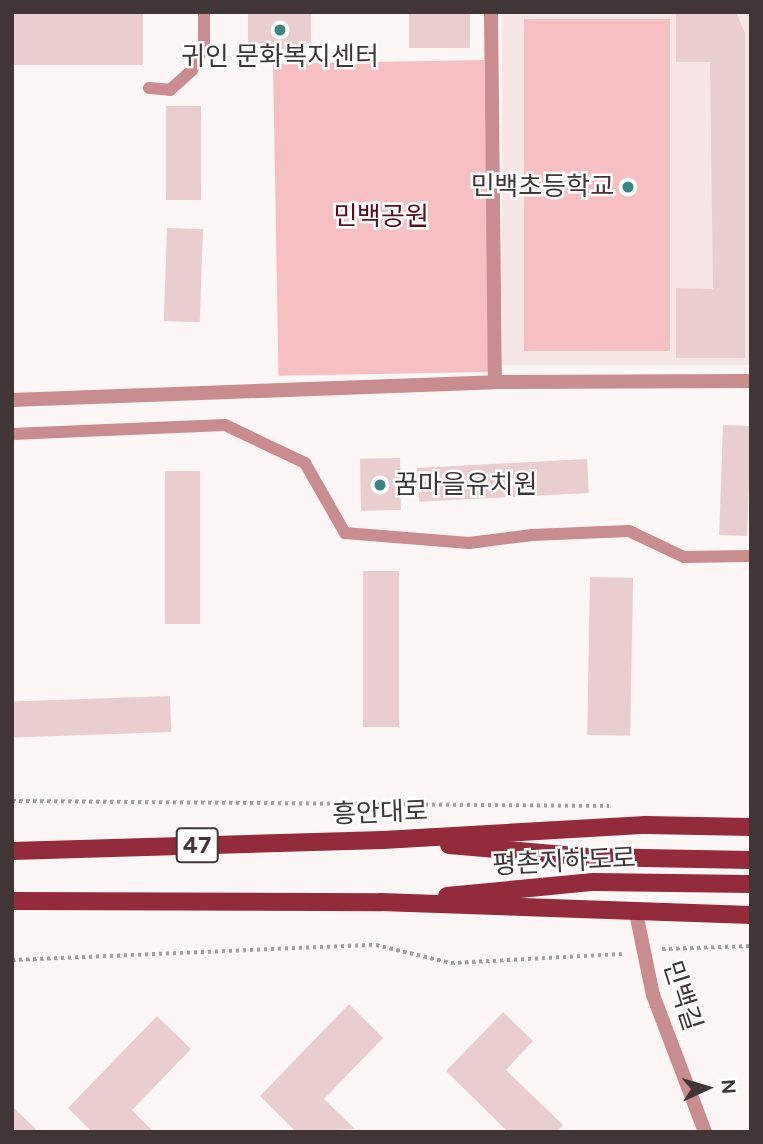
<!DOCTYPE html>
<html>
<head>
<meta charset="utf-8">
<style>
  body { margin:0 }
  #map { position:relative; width:763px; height:1144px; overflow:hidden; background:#fcf6f6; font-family:Figtree,"Noto Sans KR",sans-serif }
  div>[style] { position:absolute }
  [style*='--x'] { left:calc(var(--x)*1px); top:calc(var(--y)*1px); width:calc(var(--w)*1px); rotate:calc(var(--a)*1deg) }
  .built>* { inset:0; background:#f6e6e6; transform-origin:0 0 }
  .green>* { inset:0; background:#f6bfc1; transform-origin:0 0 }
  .building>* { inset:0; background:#eacdce; transform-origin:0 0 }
  .path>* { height:3.5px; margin-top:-1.75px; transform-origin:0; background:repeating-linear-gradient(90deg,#a79e9f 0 3.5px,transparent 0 7px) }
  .lane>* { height:12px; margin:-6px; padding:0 6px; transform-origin:6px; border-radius:6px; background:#c98c8f }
  .street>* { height:14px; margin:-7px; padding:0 7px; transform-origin:7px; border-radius:7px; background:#c98c8f }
  .primary>* { height:18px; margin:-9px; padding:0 9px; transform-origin:9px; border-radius:9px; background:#942b3b }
  .dots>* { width:19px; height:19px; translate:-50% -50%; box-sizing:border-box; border:4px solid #fff; border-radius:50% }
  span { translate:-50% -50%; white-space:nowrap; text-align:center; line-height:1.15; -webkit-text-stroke:5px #fff; paint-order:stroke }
  .shield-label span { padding:2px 5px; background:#fff; border:2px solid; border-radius:5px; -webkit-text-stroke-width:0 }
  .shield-label { font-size:24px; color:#413536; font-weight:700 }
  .poi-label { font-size:26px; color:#413536 }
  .right { translate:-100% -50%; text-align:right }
  .left { translate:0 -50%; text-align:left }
  .park-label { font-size:26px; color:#5a0d1c }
  .street-label { font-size:26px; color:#413536 }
  .frame { position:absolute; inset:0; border:14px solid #413536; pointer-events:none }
  .north { position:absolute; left:672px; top:1053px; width:70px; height:70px; -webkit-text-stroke:5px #fff; paint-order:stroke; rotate:86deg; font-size:19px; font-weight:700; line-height:28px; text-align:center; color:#413536 }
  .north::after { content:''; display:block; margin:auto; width:24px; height:32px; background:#413536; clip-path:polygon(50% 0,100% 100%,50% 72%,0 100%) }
</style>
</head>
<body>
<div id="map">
  <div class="built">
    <div style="left:502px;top:12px;width:249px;height:353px"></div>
  </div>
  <div class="green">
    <div style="left:524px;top:19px;width:146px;height:332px"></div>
    <div style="left:484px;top:60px;width:312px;height:211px;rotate:89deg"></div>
  </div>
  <div class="building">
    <div style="left:12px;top:12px;width:131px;height:53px"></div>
    <div style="left:248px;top:12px;width:63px;height:37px"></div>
    <div style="left:409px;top:12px;width:61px;height:36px"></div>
    <div style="clip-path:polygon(676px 12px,736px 12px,745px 33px,745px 358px,676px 358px,676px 288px,713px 289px,710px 62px,676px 62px)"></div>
    <div style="left:166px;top:106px;width:35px;height:94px"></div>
    <div style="left:167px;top:228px;width:36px;height:93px;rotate:2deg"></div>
    <div style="left:723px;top:425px;width:28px;height:110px;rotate:2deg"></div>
    <div style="left:400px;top:458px;width:52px;height:40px;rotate:89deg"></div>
    <div style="left:587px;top:459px;width:34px;height:170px;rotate:87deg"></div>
    <div style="left:165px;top:471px;width:35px;height:153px"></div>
    <div style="left:363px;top:571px;width:36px;height:156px"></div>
    <div style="left:590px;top:577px;width:43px;height:158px;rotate:1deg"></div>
    <div style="left:170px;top:696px;width:36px;height:158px;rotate:88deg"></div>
    <div style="clip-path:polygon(349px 1004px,383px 1038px,324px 1099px,355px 1129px,296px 1132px,260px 1096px)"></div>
    <div style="clip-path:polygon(503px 1012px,533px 1041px,506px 1070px,563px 1125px,557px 1132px,508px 1132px,446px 1071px)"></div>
    <div style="clip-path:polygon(157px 1016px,191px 1049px,132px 1110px,154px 1132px,92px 1132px,68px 1108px)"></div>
    <div style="clip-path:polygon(12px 1106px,36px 1129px,33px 1132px,12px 1132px)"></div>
  </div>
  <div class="path">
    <div style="--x:12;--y:801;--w:597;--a:0.48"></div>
    <div style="--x:662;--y:949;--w:89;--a:-1.9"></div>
    <div style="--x:12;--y:960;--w:364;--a:-2.4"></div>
    <div style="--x:376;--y:945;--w:77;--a:13.5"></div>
    <div style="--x:451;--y:963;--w:171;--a:-3"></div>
  </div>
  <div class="lane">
    <div style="--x:149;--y:88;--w:21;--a:5"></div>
    <div style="--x:170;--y:90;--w:30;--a:-42"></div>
    <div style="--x:192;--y:70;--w:27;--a:-63"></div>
    <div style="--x:204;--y:46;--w:34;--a:-90"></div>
    <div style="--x:12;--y:434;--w:213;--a:-2.4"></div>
    <div style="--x:225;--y:425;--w:89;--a:25.4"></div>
    <div style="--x:305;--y:463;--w:81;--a:60.3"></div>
    <div style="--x:345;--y:533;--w:124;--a:4.6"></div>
    <div style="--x:469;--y:543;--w:64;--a:-7.2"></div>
    <div style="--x:532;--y:535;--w:97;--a:-2.4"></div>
    <div style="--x:629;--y:531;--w:61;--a:25.3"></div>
    <div style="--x:684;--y:557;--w:67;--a:-0.9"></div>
  </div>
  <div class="street">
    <div style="--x:491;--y:12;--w:370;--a:89.4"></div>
    <div style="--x:12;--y:400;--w:483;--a:-2.1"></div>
    <div style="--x:495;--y:382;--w:256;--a:-0.2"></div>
    <div style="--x:636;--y:913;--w:84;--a:78.3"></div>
    <div style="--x:653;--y:995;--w:147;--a:69.2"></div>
  </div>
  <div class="primary">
    <div style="--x:449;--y:845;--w:142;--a:4.9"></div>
    <div style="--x:590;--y:857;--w:161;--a:1.1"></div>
    <div style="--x:12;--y:851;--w:371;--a:-1.7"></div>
    <div style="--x:383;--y:840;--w:263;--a:-3.3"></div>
    <div style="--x:646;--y:825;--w:105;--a:1.1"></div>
    <div style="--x:447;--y:896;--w:147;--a:-5.5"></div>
    <div style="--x:593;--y:882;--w:158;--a:0.7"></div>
    <div style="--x:12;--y:901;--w:369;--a:0.2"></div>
    <div style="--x:381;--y:902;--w:370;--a:2"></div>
  </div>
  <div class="dots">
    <div style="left:280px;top:30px;background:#3c8585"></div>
    <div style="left:628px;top:187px;background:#3c8585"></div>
    <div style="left:380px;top:485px;background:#3c8585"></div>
  </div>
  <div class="shield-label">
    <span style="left:197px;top:845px">47</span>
  </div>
  <div class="poi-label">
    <span style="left:280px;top:57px">귀인 문화복지센터</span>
    <span class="right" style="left:614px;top:187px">민백초등학교</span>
    <span class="left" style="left:394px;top:485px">꿈마을유치원</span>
  </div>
  <div class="park-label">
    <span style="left:381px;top:217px">민백공원</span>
  </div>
  <div class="street-label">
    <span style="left:380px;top:813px;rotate:-2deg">흥안대로</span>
    <span style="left:564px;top:862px;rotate:-3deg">평촌지하도로</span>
    <span style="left:682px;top:996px;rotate:72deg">민백길</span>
  </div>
  <div class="frame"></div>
  <div class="north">N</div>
</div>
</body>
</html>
